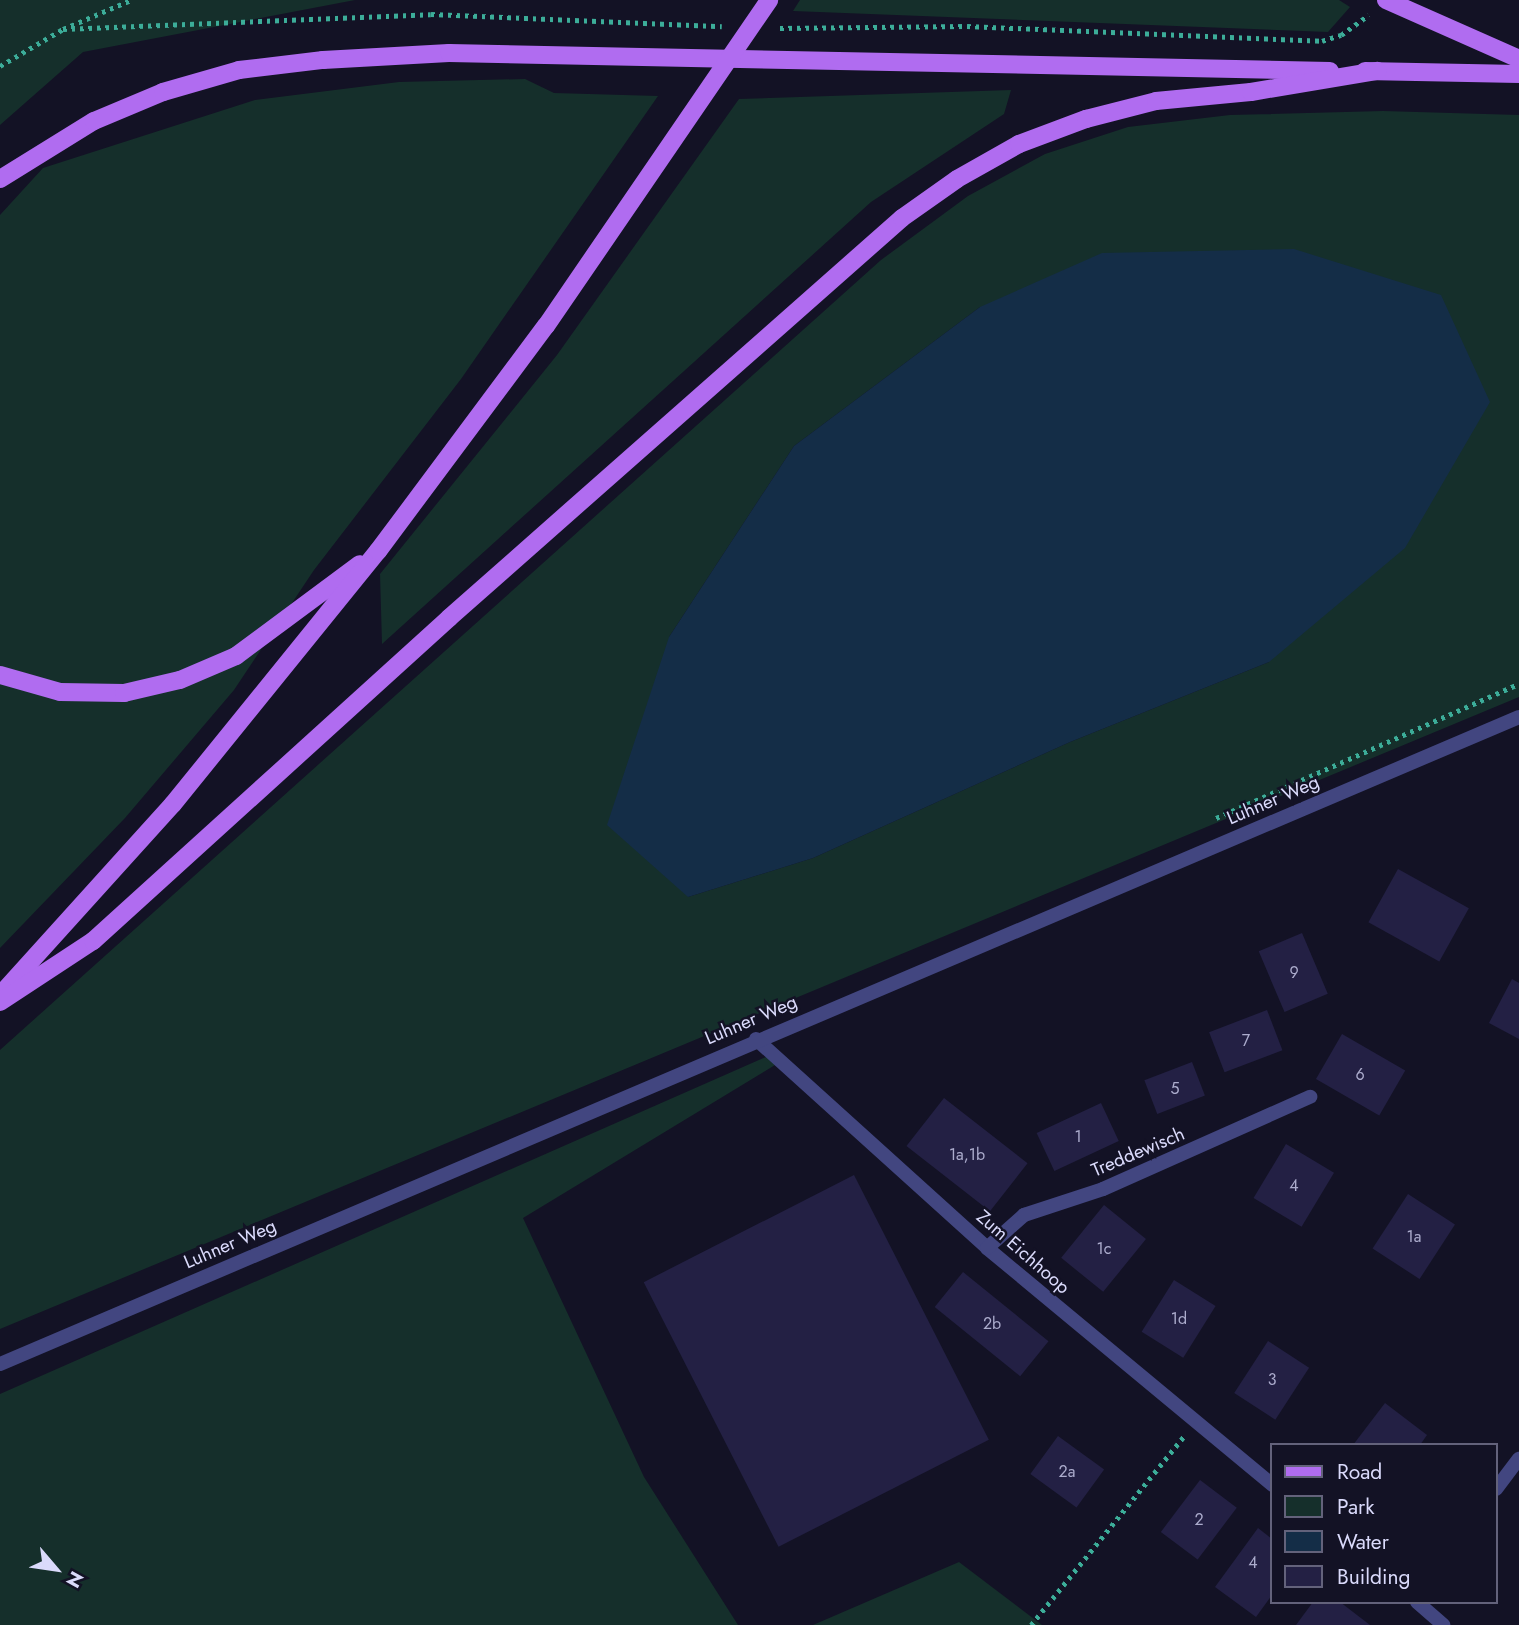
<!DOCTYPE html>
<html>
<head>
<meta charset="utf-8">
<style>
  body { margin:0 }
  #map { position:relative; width:1519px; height:1625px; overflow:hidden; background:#131225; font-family:Jost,sans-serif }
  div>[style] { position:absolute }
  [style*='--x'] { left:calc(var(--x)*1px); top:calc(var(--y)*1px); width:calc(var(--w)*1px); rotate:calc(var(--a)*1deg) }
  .green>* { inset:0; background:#152f2b }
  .water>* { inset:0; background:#142d47 }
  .building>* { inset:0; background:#232044; transform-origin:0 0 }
  .path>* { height:4.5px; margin-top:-2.25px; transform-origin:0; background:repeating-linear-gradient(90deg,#3cad99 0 3.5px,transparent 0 8.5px) }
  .street>* { height:14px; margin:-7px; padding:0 7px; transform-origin:7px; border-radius:7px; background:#424680 }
  .primary>* { height:18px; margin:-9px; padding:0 9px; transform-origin:9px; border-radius:9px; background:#b06cf0 }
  span { translate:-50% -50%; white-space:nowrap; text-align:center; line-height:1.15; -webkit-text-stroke:5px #131225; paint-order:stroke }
  .number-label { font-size:16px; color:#acaccd }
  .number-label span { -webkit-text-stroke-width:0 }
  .street-label { font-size:19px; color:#dadafb }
  .legend { position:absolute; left:1270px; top:1443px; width:228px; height:161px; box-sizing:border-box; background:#131225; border:2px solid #63627b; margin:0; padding:9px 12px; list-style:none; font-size:21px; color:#dadafb }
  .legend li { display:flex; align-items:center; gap:14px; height:35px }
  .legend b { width:35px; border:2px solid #63627b }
  .north { position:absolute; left:21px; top:1534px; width:70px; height:70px; -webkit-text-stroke:5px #131225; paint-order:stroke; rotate:119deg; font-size:19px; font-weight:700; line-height:28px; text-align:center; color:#dadafb }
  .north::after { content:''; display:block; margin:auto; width:24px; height:32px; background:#dadafb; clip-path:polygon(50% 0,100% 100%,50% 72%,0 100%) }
</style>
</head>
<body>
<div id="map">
  <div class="green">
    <div style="clip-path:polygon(0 0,355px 0,83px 52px,0 125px)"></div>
    <div style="clip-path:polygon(800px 0,1339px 0,1350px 7px,1328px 32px,793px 11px)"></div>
    <div style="clip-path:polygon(525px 79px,554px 93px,658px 96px,461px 379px,314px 570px,234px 690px,125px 818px,0 948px,0 215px,43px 168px,255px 100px,399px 82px)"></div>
    <div style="clip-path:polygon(1011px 90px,1004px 114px,871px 202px,382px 644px,380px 574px,557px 355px,739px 99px)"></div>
    <div style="clip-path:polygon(evenodd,1383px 111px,1519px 115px,1519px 697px,0 1329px,0 1050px,881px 260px,968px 196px,1045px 154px,1128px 127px,1230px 115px,1383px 111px,980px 307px,1269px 662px,1070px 742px,813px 858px,688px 897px,669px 637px,794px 446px,980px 307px)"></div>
    <div style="clip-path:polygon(768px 1056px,775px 1065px,523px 1218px,644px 1477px,738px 1625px,0 1625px,0 1394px)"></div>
    <div style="clip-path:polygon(959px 1562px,1042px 1625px,813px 1625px)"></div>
  </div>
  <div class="water">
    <div style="clip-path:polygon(1294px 249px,1441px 295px,1490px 402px,1405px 548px,1269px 662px,1070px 742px,813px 858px,688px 897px,607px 825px,669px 637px,794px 446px,980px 307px,1102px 253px)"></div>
  </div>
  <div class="building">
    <div style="left:1398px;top:869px;width:81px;height:61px;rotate:29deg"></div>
    <div style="left:1302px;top:933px;width:66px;height:47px;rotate:67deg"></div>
    <div style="clip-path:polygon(1512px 979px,1519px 983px,1519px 1039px,1489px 1023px)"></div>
    <div style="left:1267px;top:1010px;width:43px;height:62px;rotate:69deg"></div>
    <div style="left:1342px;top:1034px;width:73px;height:52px;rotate:30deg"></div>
    <div style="left:1192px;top:1062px;width:36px;height:51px;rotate:69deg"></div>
    <div style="left:944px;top:1098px;width:106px;height:61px;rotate:38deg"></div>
    <div style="left:1101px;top:1103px;width:42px;height:71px;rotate:65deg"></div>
    <div style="left:1286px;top:1144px;width:56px;height:63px;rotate:31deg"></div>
    <div style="left:854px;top:1175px;width:297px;height:236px;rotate:63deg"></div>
    <div style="left:1408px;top:1194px;width:56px;height:65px;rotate:33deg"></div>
    <div style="left:1104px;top:1205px;width:54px;height:68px;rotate:39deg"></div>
    <div style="left:963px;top:1272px;width:110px;height:45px;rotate:39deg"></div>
    <div style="left:1174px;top:1280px;width:49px;height:61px;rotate:32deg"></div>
    <div style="left:1268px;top:1341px;width:49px;height:62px;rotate:33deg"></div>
    <div style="clip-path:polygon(1385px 1403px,1427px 1435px,1420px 1445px,1353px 1445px)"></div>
    <div style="left:1058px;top:1436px;width:57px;height:47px;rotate:36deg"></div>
    <div style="left:1200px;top:1480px;width:46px;height:65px;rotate:37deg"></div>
    <div style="clip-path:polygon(1258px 1528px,1272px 1539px,1272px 1595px,1256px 1617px,1215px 1587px)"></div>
    <div style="clip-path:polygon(1313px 1602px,1340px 1602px,1370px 1625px,1296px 1625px)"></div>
  </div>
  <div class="path">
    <div style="--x:780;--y:28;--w:187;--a:-0.6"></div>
    <div style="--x:967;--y:26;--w:355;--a:2.4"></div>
    <div style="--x:1322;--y:41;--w:20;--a:-18"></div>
    <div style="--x:1341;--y:35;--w:34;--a:-36"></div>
    <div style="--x:63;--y:29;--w:368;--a:-2.3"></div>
    <div style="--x:431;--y:14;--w:291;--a:2.4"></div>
    <div style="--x:0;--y:66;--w:73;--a:-30.4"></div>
    <div style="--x:63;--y:29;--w:74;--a:-23.1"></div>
    <div style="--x:1216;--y:818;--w:331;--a:-23.9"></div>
    <div style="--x:1031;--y:1625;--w:242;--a:-51"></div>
  </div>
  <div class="street">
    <div style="--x:756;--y:1039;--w:312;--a:42.1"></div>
    <div style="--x:987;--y:1248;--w:371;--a:39.7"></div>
    <div style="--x:987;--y:1248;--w:50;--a:-41.7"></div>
    <div style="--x:1024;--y:1215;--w:83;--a:-18.2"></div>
    <div style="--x:1103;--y:1189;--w:227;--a:-24"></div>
    <div style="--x:0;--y:1364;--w:1651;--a:-23.07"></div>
    <div style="--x:1496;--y:1489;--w:38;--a:-53"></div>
    <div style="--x:1417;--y:1602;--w:35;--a:41"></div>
  </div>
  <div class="primary">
    <div style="--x:1386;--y:0;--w:145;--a:23.9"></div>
    <div style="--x:1365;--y:71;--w:154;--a:1.1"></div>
    <div style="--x:0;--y:179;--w:110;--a:-31.7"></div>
    <div style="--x:94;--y:121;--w:75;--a:-22.8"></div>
    <div style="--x:163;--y:92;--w:79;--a:-16.1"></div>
    <div style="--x:239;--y:70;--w:85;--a:-6.8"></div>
    <div style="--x:323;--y:60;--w:126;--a:-3.2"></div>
    <div style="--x:449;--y:53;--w:881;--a:1.17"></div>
    <div style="--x:0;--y:675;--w:62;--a:15.8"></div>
    <div style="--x:60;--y:692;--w:64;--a:0.9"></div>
    <div style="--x:124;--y:693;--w:57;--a:-13.1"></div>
    <div style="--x:180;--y:680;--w:61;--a:-23.2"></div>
    <div style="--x:236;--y:656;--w:154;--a:-36.6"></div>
    <div style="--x:4;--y:991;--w:252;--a:-47.9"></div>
    <div style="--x:173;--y:804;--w:326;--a:-51"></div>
    <div style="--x:378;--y:551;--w:281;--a:-53.3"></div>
    <div style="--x:546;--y:326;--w:395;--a:-55.6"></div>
    <div style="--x:0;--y:1002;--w:111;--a:-33.3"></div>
    <div style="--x:93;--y:941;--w:481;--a:-42.2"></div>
    <div style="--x:449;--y:618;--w:604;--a:-41.44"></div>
    <div style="--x:902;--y:218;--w:67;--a:-35.3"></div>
    <div style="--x:957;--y:179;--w:71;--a:-29.4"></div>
    <div style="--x:1019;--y:144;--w:72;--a:-20.5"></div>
    <div style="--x:1086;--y:119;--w:72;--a:-14.4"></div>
    <div style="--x:1156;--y:101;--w:95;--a:-5.4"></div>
    <div style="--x:1251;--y:92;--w:128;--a:-9.5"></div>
  </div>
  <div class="number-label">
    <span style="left:1294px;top:973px">9</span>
    <span style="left:1246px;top:1041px">7</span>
    <span style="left:1360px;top:1075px">6</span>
    <span style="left:1175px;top:1089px">5</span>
    <span style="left:1078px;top:1137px">1</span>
    <span style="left:967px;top:1155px">1a,1b</span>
    <span style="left:1294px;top:1186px">4</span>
    <span style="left:1414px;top:1237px">1a</span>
    <span style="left:1104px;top:1249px">1c</span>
    <span style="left:1179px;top:1319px">1d</span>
    <span style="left:992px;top:1324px">2b</span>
    <span style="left:1272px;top:1380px">3</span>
    <span style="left:1067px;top:1472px">2a</span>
    <span style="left:1199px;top:1520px">2</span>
    <span style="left:1253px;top:1563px">4</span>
  </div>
  <div class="street-label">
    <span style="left:1273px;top:800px;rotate:-23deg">Luhner Weg</span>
    <span style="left:751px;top:1020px;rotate:-23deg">Luhner Weg</span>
    <span style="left:1138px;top:1152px;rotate:-23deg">Treddewisch</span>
    <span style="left:230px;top:1244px;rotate:-23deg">Luhner Weg</span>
    <span style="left:1023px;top:1252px;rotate:41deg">Zum Eichhoop</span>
  </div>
  <ul class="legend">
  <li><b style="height:9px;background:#b06cf0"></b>Road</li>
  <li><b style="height:19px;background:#152f2b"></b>Park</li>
  <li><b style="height:19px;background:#142d47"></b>Water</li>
  <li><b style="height:19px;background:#232044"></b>Building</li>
  </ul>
  <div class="north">N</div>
</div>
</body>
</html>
